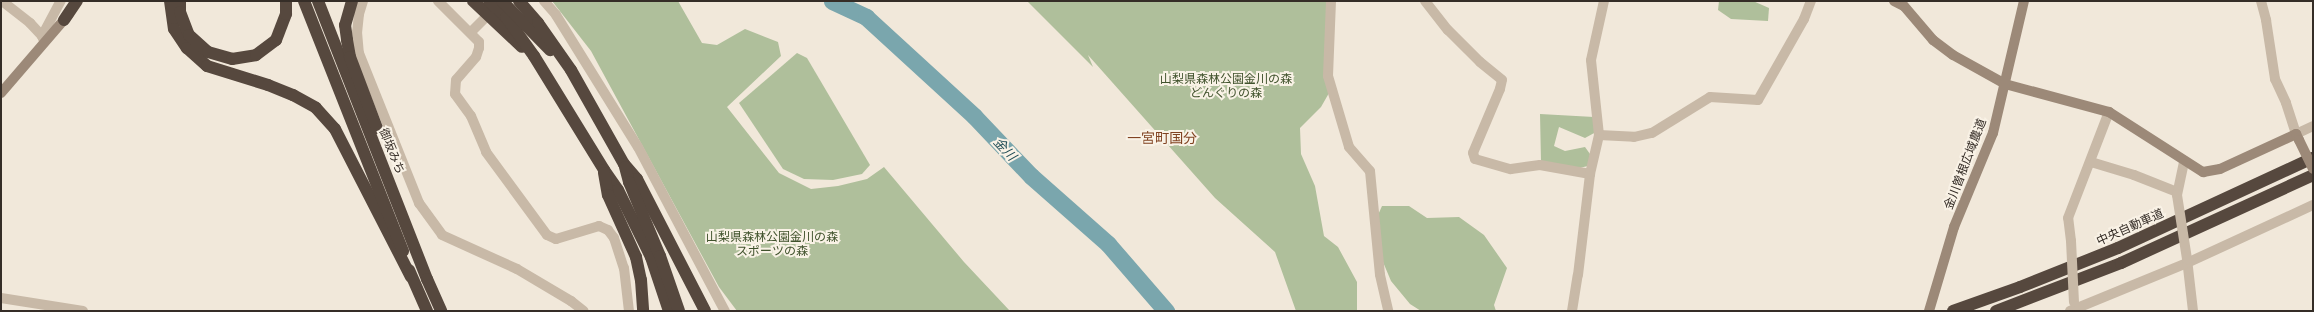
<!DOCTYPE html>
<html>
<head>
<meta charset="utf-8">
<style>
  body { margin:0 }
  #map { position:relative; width:2314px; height:312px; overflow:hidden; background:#f1e8da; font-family:Montserrat,"Noto Sans JP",sans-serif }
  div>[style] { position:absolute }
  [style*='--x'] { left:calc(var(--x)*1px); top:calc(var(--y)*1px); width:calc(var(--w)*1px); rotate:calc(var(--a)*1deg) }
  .green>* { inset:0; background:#afbf9b }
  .river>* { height:17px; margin:-8.5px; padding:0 8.5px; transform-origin:8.5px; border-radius:8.5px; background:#7aa6ad }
  .street>* { height:10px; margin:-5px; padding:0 5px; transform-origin:5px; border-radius:5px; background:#c8b9a7 }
  .secondary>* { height:10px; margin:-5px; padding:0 5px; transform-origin:5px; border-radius:5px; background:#9c8978 }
  .highway>* { height:12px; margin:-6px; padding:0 6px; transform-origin:6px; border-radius:6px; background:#56483e }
  .street-bridge>* { height:10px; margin:-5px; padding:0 5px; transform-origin:5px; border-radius:5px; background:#c8b9a7 }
  .secondary-bridge>* { height:10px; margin:-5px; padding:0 5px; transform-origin:5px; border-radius:5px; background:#9c8978 }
  span { translate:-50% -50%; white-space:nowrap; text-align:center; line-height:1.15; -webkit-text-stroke:4px #f9f2e6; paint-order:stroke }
  .park-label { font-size:12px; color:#40522c }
  .street-label { font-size:12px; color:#352d27 }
  .water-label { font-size:13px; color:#1e4c55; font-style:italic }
  .quarter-label { font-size:14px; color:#814322 }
  .frame { position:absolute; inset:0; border:2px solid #352d27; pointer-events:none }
</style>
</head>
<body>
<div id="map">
  <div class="green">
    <div style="clip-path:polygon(552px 1px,678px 1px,702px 43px,717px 45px,745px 29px,778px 42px,781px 56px,727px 107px,779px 173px,811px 189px,838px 186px,867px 179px,884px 167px,964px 262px,1010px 311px,737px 311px,719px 287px,591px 51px)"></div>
    <div style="clip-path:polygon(1027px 1px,1336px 1px,1326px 23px,1329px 93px,1321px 107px,1300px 128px,1301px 154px,1315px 186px,1324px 236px,1338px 247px,1357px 282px,1357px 311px,1296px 311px,1275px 252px,1215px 198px,1088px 55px,1093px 67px)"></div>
    <div style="clip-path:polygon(1719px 1px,1753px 1px,1769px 8px,1768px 21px,1731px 19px,1718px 10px)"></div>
    <div style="clip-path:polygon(797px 53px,807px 58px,870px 165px,862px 174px,833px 180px,804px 179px,783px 169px,739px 103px)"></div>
    <div style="clip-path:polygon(1540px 114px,1594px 117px,1596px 132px,1585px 138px,1559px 127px,1554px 146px,1565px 151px,1585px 147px,1590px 154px,1588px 166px,1579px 168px,1541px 162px)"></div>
    <div style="clip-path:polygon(1382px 206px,1409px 206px,1427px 218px,1459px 217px,1484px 235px,1507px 268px,1494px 305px,1496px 311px,1421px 311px,1410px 304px,1391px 281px,1383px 262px,1378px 215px)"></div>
  </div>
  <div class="river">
    <div style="--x:832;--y:1;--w:38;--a:25"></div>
    <div style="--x:866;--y:17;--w:147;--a:42.5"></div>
    <div style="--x:974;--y:116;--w:83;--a:46.5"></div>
    <div style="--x:1031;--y:176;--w:103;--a:41.4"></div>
    <div style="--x:1108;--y:244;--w:89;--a:49.1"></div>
  </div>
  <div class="street">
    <div style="--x:2;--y:1;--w:36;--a:38"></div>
    <div style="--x:30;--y:23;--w:18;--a:47"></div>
    <div style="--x:363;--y:1;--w:14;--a:107"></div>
    <div style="--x:359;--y:14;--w:18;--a:96"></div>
    <div style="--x:357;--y:32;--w:21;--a:85"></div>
    <div style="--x:359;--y:53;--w:162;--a:68.2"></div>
    <div style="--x:419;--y:203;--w:39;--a:54"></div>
    <div style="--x:442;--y:235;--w:82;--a:24.4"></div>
    <div style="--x:517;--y:269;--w:63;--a:30.7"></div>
    <div style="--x:571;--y:301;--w:16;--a:38"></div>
    <div style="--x:438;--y:1;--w:58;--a:45"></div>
    <div style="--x:479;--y:42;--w:6;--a:90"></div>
    <div style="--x:479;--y:48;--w:9;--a:108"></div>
    <div style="--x:476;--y:57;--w:30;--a:131"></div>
    <div style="--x:456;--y:80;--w:14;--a:94"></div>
    <div style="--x:455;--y:94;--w:27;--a:54"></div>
    <div style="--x:471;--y:116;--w:39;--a:67"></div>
    <div style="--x:486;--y:152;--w:103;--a:53.7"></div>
    <div style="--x:547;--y:235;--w:10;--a:24"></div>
    <div style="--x:556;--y:239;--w:45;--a:-16.8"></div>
    <div style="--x:599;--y:226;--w:10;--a:24"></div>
    <div style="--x:608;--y:230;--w:10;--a:53"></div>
    <div style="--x:614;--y:238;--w:32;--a:72"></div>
    <div style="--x:624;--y:268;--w:43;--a:83.4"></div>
    <div style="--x:544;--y:1;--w:18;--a:49"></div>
    <div style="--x:556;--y:15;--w:155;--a:58.2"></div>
    <div style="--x:638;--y:147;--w:186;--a:62.1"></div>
    <div style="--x:1331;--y:1;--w:75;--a:92.3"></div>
    <div style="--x:1328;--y:76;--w:74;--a:73.5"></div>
    <div style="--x:1349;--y:147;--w:32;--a:49"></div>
    <div style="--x:1370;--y:171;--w:104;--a:84.5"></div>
    <div style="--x:1380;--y:275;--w:37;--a:77"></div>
    <div style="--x:1425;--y:1;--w:37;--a:52"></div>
    <div style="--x:1448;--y:30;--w:45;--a:45"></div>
    <div style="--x:1480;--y:62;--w:28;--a:39"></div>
    <div style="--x:1502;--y:80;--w:9;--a:103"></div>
    <div style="--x:1500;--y:89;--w:69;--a:112.9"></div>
    <div style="--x:1473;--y:153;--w:6;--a:72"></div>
    <div style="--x:1475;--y:159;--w:37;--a:16"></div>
    <div style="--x:1511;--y:169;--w:29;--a:-8"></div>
    <div style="--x:1540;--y:165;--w:51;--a:10.2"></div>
    <div style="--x:2261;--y:1;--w:20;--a:75"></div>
    <div style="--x:2266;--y:20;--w:60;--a:81.3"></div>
    <div style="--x:2275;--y:79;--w:26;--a:65"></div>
    <div style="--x:2286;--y:103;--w:33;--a:72"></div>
    <div style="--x:2296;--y:134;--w:19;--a:-25"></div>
    <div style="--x:471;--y:32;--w:18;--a:-45"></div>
    <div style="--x:44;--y:41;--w:5;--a:-112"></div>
    <div style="--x:42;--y:36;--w:40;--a:-62"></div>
    <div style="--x:1599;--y:135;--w:35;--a:3"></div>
    <div style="--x:1634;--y:137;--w:18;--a:-13"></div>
    <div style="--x:1652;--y:133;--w:68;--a:-31.8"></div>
    <div style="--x:1710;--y:97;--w:48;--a:3.6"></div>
    <div style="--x:1758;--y:100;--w:93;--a:-60.4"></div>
    <div style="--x:1804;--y:19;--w:19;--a:-69"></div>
    <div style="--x:2091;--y:162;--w:45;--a:16.8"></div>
    <div style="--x:2134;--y:175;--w:46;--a:21.6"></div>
    <div style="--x:2177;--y:195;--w:35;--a:-78"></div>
    <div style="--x:2071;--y:241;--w:23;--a:-97"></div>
    <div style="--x:2068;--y:218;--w:114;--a:-68.9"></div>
    <div style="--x:2187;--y:259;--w:52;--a:83.4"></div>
    <div style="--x:1;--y:298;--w:83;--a:9"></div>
    <div style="--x:1572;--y:311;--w:36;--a:-81"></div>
    <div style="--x:1578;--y:275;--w:102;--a:-83.2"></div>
    <div style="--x:1590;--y:174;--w:40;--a:-77"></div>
    <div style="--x:1599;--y:135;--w:75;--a:-96.1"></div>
    <div style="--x:1591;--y:60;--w:60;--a:-77.6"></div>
    <div style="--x:2070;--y:311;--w:126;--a:-22.3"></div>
    <div style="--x:2187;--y:263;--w:139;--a:-24.7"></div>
  </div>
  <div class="secondary">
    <div style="--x:1894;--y:1;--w:11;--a:27"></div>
    <div style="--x:1904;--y:6;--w:45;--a:49.5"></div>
    <div style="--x:1933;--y:40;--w:25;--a:37"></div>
    <div style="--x:1953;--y:55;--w:60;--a:29.1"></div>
    <div style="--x:2005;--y:84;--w:108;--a:15.1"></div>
    <div style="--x:2109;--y:112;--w:112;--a:32.6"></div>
    <div style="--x:2203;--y:172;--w:17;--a:-10"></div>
    <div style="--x:2220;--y:169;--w:84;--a:-24.7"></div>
    <div style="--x:2296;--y:134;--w:7;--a:63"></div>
    <div style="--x:1;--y:93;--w:104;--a:-49.3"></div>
    <div style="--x:1929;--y:311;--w:88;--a:-73.4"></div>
    <div style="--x:1954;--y:227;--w:102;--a:-67.5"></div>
    <div style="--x:1993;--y:133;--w:136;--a:-76.8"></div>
  </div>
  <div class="highway">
    <div style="--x:170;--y:1;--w:28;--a:82"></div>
    <div style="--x:174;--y:29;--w:23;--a:56"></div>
    <div style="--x:187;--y:48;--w:27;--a:42"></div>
    <div style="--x:207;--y:66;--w:64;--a:17.3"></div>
    <div style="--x:268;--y:85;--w:27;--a:22"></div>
    <div style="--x:293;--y:95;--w:26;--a:29"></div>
    <div style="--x:316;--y:108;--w:28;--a:48"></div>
    <div style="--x:335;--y:129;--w:166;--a:62.8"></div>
    <div style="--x:180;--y:1;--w:11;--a:90"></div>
    <div style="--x:180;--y:12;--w:25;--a:69"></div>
    <div style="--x:189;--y:35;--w:25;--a:42"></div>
    <div style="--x:208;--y:52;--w:25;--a:16"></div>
    <div style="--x:232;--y:59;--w:24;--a:-9"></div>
    <div style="--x:256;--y:55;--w:25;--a:-37"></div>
    <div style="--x:276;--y:40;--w:28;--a:-69"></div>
    <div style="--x:286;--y:14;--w:13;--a:-90"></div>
    <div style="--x:304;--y:1;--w:269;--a:68.4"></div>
    <div style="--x:318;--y:1;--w:299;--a:68.6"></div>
    <div style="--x:427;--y:279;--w:35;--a:66"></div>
    <div style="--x:352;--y:1;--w:25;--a:106"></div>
    <div style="--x:345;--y:25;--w:15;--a:82"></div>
    <div style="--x:347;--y:40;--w:17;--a:80"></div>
    <div style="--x:350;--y:57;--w:76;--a:69.2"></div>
    <div style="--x:473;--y:1;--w:67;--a:43.2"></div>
    <div style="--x:489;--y:1;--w:23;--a:43"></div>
    <div style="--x:506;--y:17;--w:48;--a:54.3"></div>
    <div style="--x:534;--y:56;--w:134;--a:58.4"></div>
    <div style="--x:604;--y:170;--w:24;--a:55"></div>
    <div style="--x:618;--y:190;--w:75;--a:63.8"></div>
    <div style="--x:651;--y:257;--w:57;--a:71.6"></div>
    <div style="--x:502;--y:1;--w:69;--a:45.6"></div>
    <div style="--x:519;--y:1;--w:29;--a:49"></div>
    <div style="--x:538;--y:23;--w:57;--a:54.9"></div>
    <div style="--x:571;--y:70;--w:108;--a:60.6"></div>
    <div style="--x:624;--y:164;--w:20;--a:49"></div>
    <div style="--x:637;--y:179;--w:148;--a:62.7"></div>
    <div style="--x:64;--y:20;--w:23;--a:-56"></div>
    <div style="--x:625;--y:167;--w:16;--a:75"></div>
    <div style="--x:629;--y:182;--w:80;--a:67.3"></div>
    <div style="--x:660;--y:256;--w:58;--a:70.9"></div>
    <div style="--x:604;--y:173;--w:22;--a:80"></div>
    <div style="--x:608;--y:195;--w:68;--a:65.7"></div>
    <div style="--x:636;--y:257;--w:24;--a:78"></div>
    <div style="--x:641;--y:280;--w:31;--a:86"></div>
    <div style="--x:409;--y:270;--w:45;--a:66.3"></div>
    <div style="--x:1953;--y:311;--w:71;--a:-19.7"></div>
    <div style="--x:2020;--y:287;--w:105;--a:-21.7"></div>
    <div style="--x:2118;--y:248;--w:215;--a:-24.8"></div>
    <div style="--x:1996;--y:311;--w:134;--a:-21"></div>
    <div style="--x:2121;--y:263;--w:211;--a:-24.6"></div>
  </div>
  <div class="street-bridge">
    <div style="--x:2177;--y:195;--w:65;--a:81.1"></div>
    <div style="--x:2071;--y:241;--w:61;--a:87.2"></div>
  </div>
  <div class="secondary-bridge">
    <div style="--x:2299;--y:140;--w:32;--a:64"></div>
  </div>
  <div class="park-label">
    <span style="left:1226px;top:86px">山梨県森林公園金川の森<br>どんぐりの森</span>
    <span style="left:772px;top:244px">山梨県森林公園金川の森<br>スポーツの森</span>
  </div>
  <div class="street-label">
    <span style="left:392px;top:151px;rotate:68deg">御坂みち</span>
    <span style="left:1965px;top:164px;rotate:-69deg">金川曽根広域農道</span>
    <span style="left:2130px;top:227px;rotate:-24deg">中央自動車道</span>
  </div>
  <div class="water-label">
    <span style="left:1005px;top:149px;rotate:47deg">金川</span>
  </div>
  <div class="quarter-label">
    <span style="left:1162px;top:138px">一宮町国分</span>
  </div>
  <div class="frame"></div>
</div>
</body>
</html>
